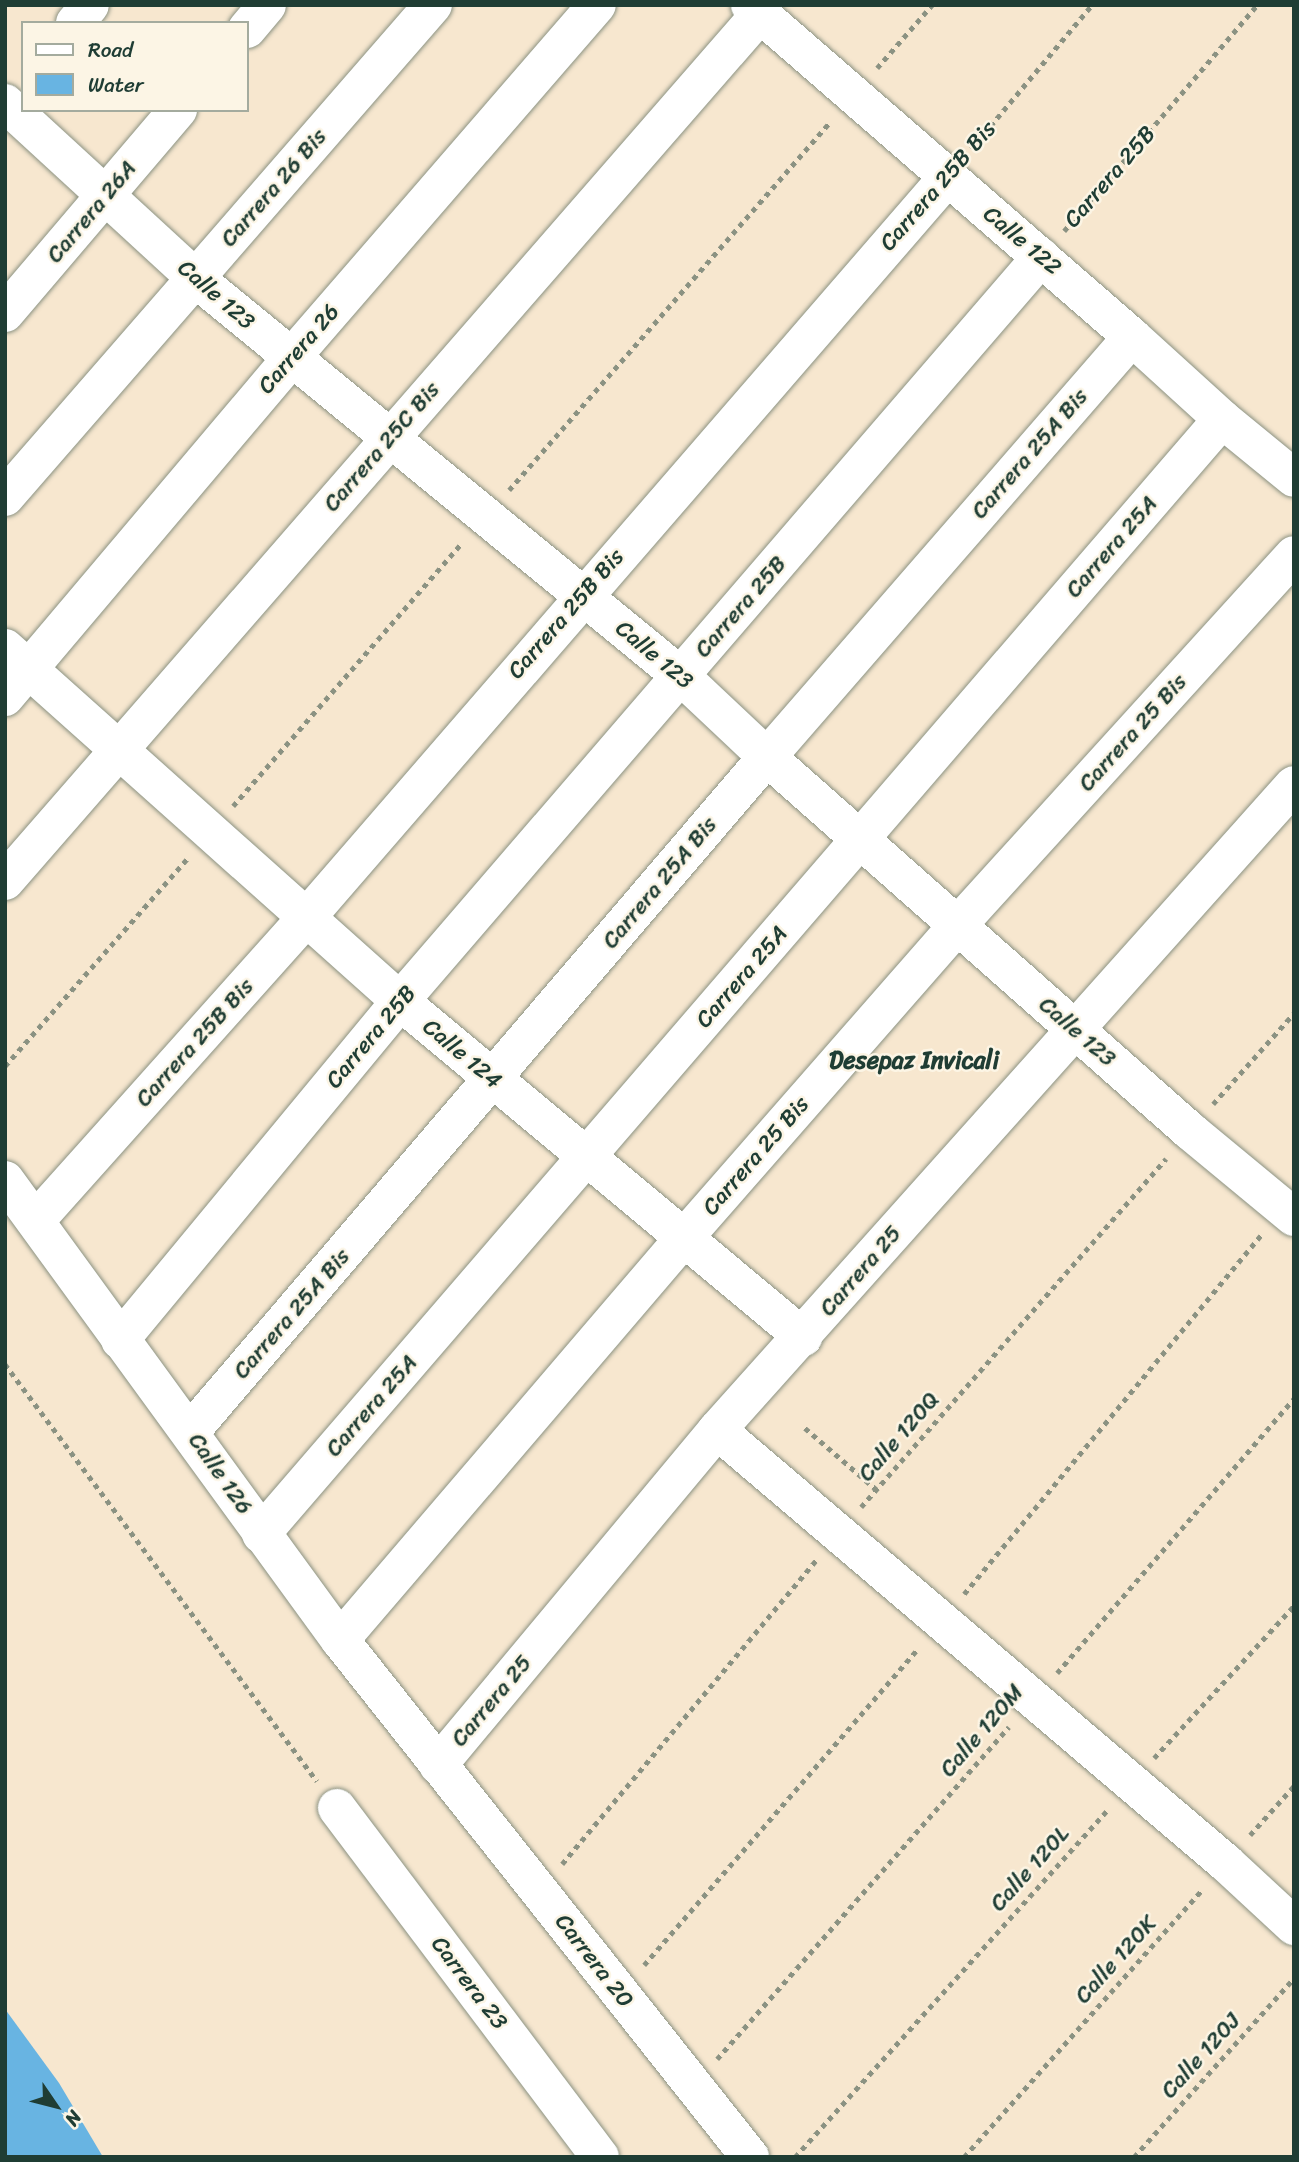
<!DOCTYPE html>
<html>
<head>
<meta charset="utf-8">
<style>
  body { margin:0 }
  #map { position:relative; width:1299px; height:2162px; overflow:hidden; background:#f7e7cf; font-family:Sriracha,sans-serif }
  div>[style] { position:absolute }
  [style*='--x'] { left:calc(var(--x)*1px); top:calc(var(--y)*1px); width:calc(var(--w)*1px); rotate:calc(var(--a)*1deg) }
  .water>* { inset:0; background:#68b4e2 }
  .path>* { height:4.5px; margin-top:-2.25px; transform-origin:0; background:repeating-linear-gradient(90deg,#8b9282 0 5px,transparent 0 10px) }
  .roads { filter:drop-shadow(0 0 2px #8b9282) drop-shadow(0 0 2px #8b9282) }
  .minor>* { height:38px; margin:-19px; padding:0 19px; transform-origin:19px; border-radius:19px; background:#fff }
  span { translate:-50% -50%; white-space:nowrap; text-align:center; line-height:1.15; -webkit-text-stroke:5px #fcf5e5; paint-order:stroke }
  .street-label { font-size:23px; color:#1f3d34 }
  .neighbourhood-label { font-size:24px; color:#1f3d34; font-weight:700 }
  .frame { position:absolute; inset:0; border:7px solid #1f3d34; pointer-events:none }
  .legend { position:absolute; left:21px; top:21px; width:228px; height:91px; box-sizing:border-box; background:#fcf5e5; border:2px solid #a4ab9e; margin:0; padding:9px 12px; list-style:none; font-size:21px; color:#1f3d34 }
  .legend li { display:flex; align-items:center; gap:14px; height:35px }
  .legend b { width:35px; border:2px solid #a4ab9e }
  .north { position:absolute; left:21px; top:2071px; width:70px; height:70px; -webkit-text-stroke:5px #fcf5e5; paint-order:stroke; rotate:125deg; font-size:19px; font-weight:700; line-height:28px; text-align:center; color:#1f3d34 }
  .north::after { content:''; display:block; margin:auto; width:24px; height:32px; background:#1f3d34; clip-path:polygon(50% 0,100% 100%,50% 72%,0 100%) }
</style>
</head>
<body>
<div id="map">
  <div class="water">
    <div style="clip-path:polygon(5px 2009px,59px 2083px,103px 2157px,5px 2157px)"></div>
  </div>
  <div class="path">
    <div style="--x:877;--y:68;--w:84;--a:-48.9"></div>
    <div style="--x:971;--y:149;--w:188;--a:-50"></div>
    <div style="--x:1064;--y:231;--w:297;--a:-49.5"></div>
    <div style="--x:509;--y:490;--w:488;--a:-48.9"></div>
    <div style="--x:233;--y:806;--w:347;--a:-49"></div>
    <div style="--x:5;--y:1066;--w:277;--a:-48.7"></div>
    <div style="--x:1213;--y:1104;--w:122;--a:-48.3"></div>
    <div style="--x:5;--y:1364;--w:521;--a:53.2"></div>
    <div style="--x:805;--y:1428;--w:94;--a:40.7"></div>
    <div style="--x:861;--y:1507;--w:463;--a:-48.8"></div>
    <div style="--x:964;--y:1594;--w:467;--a:-50.4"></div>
    <div style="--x:1057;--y:1673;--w:363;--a:-49.2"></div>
    <div style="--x:1154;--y:1758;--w:207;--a:-47.4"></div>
    <div style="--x:1250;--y:1835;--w:66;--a:-48.1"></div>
    <div style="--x:562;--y:1864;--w:398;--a:-50.1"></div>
    <div style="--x:644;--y:1965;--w:418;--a:-49.1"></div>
    <div style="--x:717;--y:2059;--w:442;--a:-48.7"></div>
    <div style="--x:795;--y:2157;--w:469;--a:-48"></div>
    <div style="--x:964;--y:2157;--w:359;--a:-48.3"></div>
    <div style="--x:1134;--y:2157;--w:240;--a:-48.2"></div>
  </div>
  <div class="roads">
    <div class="minor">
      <div style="--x:750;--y:5;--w:506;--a:40.99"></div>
      <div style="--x:1132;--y:337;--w:122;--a:42.3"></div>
      <div style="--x:1222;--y:419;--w:93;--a:39.3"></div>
      <div style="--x:75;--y:23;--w:23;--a:-50"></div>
      <div style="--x:247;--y:29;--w:31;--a:-50"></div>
      <div style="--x:5;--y:103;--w:258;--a:42.6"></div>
      <div style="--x:195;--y:278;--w:630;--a:39.33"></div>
      <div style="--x:682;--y:677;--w:117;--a:43.3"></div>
      <div style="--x:767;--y:757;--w:565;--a:41.48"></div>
      <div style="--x:1190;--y:1131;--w:135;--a:39.6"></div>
      <div style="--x:5;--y:313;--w:267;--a:-49.6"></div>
      <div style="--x:5;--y:497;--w:652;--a:-48.98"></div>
      <div style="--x:5;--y:648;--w:530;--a:41.79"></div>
      <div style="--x:400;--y:1001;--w:525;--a:39.82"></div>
      <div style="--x:5;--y:697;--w:444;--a:-49.8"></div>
      <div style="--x:291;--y:358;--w:467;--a:-49.1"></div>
      <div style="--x:5;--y:881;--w:1150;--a:-48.95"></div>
      <div style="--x:5;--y:1180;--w:569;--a:53.94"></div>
      <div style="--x:340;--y:1640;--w:660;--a:51.58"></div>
      <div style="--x:36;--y:1220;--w:407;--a:-48.2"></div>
      <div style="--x:307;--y:917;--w:978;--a:-49.11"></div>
      <div style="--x:120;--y:1340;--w:440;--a:-50.4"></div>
      <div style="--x:400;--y:1001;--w:982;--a:-49.25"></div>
      <div style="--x:717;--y:1430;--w:668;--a:40.39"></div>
      <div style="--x:1226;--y:1863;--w:93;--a:42.8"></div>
      <div style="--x:190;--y:1432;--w:888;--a:-49.48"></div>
      <div style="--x:767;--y:757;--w:556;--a:-49.01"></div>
      <div style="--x:261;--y:1534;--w:1472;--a:-49.24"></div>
      <div style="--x:340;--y:1640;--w:528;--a:-49.46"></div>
      <div style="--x:683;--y:1239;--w:416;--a:-48.8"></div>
      <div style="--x:957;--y:926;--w:501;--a:-47.75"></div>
      <div style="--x:438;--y:1765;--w:436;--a:-50.2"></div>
      <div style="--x:717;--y:1430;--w:865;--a:-48.19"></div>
      <div style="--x:337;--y:1808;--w:437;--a:53"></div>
    </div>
  </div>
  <div class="street-label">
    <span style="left:1110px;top:177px;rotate:-49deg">Carrera 25B</span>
    <span style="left:938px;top:186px;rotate:-49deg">Carrera 25B Bis</span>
    <span style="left:274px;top:188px;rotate:-49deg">Carrera 26 Bis</span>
    <span style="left:92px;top:212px;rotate:-50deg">Carrera 26A</span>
    <span style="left:1022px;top:241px;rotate:40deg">Calle 122</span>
    <span style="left:216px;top:295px;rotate:41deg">Calle 123</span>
    <span style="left:299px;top:349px;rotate:-49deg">Carrera 26</span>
    <span style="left:382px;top:447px;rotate:-49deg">Carrera 25C Bis</span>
    <span style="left:1030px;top:454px;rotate:-49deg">Carrera 25A Bis</span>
    <span style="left:1112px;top:547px;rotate:-49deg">Carrera 25A</span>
    <span style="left:741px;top:607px;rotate:-49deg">Carrera 25B</span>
    <span style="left:566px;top:614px;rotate:-49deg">Carrera 25B Bis</span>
    <span style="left:654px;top:655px;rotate:40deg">Calle 123</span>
    <span style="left:1133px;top:733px;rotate:-48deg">Carrera 25 Bis</span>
    <span style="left:660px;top:883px;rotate:-50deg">Carrera 25A Bis</span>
    <span style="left:742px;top:977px;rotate:-49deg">Carrera 25A</span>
    <span style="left:1077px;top:1032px;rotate:41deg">Calle 123</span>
    <span style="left:371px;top:1037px;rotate:-50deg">Carrera 25B</span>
    <span style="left:195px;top:1043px;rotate:-48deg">Carrera 25B Bis</span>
    <span style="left:462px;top:1054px;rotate:40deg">Calle 124</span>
    <span style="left:756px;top:1156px;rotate:-49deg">Carrera 25 Bis</span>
    <span style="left:861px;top:1271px;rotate:-49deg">Carrera 25</span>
    <span style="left:292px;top:1314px;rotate:-49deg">Carrera 25A Bis</span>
    <span style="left:372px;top:1406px;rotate:-49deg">Carrera 25A</span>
    <span style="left:899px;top:1437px;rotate:-49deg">Calle 120Q</span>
    <span style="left:220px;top:1474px;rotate:55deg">Calle 126</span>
    <span style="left:492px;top:1701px;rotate:-50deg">Carrera 25</span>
    <span style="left:982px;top:1731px;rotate:-49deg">Calle 120M</span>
    <span style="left:1030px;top:1869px;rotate:-48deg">Calle 120L</span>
    <span style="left:1116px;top:1960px;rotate:-48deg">Calle 120K</span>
    <span style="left:594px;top:1961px;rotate:52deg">Carrera 20</span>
    <span style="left:469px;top:1983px;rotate:53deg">Carrera 23</span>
    <span style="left:1201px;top:2056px;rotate:-48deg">Calle 120J</span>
  </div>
  <div class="neighbourhood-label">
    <span style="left:914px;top:1061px">Desepaz Invicali</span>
  </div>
  <div class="frame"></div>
  <ul class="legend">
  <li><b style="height:9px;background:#fff"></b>Road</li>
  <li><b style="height:19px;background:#68b4e2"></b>Water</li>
  </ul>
  <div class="north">N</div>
</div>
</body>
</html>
